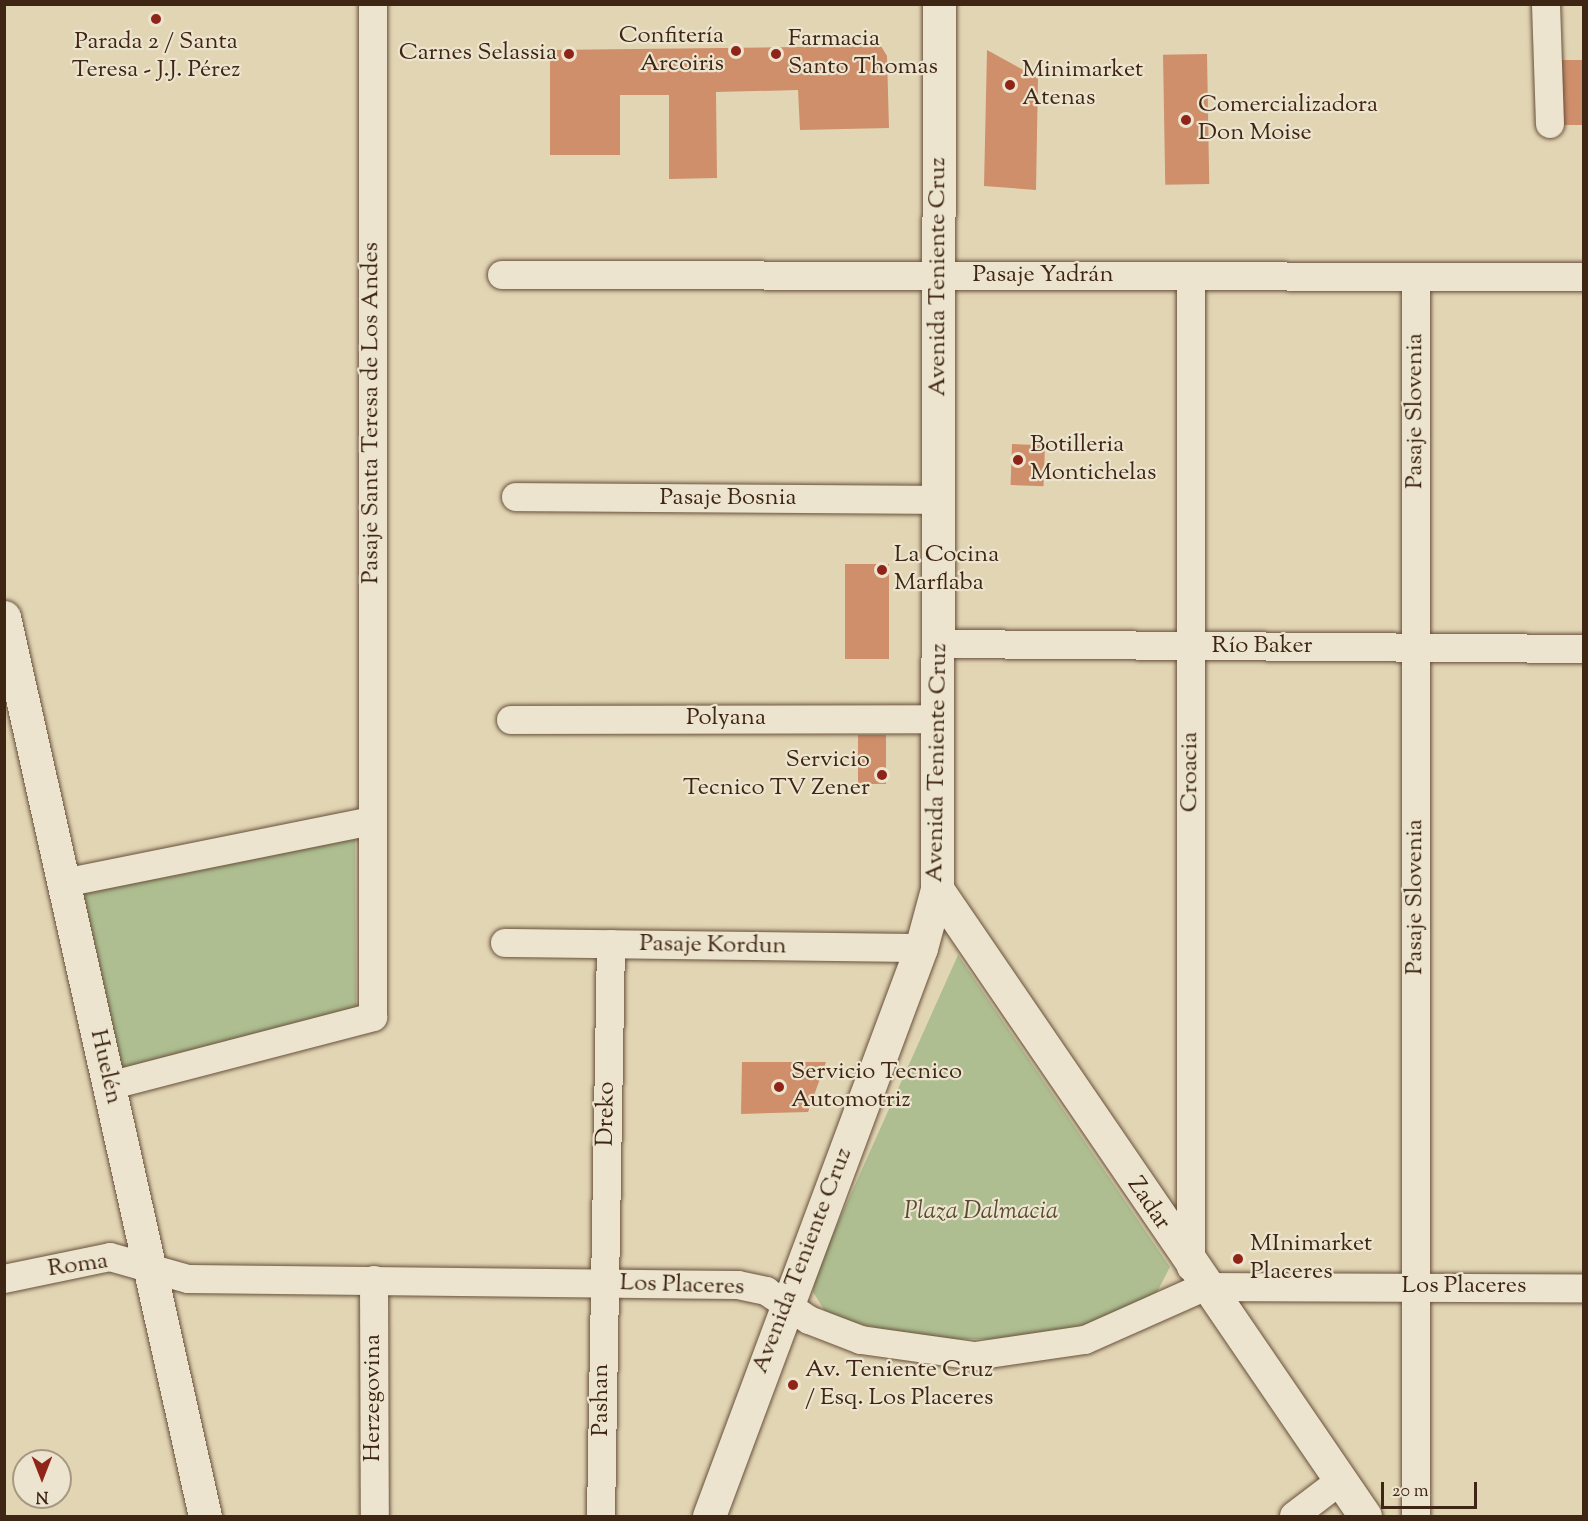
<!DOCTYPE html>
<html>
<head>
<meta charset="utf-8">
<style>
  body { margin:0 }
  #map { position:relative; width:1588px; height:1521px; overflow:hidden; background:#e2d5b4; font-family:"Sorts Mill Goudy",serif }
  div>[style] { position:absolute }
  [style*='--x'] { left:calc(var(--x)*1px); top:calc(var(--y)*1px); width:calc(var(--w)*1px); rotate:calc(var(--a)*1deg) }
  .green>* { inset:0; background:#aebe91 }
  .building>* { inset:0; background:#cf8f6b; transform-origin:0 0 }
  .roads { filter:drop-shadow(0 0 2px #68513b) drop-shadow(0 0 2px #68513b) }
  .minor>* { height:28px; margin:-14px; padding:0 14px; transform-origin:14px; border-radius:14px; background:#ece4ce }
  .tertiary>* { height:33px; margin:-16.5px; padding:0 16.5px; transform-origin:16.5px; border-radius:16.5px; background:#ece4ce }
  .secondary>* { height:33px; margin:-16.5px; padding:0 16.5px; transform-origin:16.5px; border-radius:16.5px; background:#ece4ce }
  .dots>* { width:16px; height:16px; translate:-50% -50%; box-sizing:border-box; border:3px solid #ece4ce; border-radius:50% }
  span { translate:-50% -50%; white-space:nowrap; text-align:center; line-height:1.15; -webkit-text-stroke:4.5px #ece4ce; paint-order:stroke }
  .poi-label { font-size:24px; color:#3f2513 }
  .right { translate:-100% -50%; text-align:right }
  .left { translate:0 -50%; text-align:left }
  .street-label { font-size:24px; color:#3f2513 }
  .park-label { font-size:24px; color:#5b4b32; font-style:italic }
  .frame { position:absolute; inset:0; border:6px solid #3f2513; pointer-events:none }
  .north { position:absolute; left:12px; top:1449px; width:60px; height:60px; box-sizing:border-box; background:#ece4ce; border:2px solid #a79883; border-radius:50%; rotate:180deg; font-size:16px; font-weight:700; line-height:24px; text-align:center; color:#3f2513 }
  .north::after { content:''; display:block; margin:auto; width:21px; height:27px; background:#8f2418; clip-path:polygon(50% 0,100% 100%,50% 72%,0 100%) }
  .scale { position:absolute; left:1381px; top:1482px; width:96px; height:27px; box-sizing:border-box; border:3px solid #3f2513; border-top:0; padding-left:8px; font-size:18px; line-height:21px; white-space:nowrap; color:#3f2513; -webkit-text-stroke:4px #ece4ce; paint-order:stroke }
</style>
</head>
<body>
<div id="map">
  <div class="green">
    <div style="clip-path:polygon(355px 839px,356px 1010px,122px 1068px,83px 893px)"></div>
    <div style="clip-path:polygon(958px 955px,1170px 1267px,1157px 1292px,1095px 1323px,1006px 1339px,928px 1339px,841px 1320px,825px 1311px,813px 1292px,816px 1272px)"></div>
  </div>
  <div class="building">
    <div style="clip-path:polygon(881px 46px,887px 56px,889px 128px,800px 130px,798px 90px,716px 92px,717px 178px,669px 179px,669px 95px,620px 95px,620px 155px,550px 155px,550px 50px)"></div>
    <div style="clip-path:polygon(987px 50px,1038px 78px,1036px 190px,984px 186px)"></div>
    <div style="left:1207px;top:54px;width:130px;height:44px;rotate:89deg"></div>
    <div style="left:1584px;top:60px;width:65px;height:23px;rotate:90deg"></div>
    <div style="left:1012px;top:444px;width:33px;height:41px;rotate:2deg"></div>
    <div style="left:845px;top:564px;width:44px;height:95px"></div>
    <div style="left:858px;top:735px;width:28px;height:49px"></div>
    <div style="clip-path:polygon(742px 1062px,826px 1062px,808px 1112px,741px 1114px)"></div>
  </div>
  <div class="roads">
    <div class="minor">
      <div style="--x:1546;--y:4;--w:120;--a:88.1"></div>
      <div style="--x:502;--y:275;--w:1082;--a:0.11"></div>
      <div style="--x:1416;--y:277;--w:1239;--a:90"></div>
      <div style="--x:516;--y:497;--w:423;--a:0.4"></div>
      <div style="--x:940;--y:644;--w:644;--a:0.44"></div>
      <div style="--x:511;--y:720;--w:429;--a:-0.1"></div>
      <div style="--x:64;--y:883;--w:314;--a:-11.4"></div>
      <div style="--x:505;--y:943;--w:416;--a:0.7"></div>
      <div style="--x:109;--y:1086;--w:273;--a:-14.6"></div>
      <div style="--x:373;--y:1017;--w:1013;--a:-90"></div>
      <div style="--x:1191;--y:1267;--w:991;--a:-90"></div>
      <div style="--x:4;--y:1279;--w:108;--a:-11.7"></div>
      <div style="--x:110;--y:1257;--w:81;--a:15.8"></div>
      <div style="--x:188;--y:1279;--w:550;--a:0.63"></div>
      <div style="--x:738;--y:1285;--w:29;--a:12"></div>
      <div style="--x:766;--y:1291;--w:52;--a:34"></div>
      <div style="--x:809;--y:1320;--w:56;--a:21"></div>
      <div style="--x:861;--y:1340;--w:115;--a:8"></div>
      <div style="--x:975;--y:1356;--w:111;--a:-8.3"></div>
      <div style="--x:1085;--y:1340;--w:130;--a:-24"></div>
      <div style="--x:1204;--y:1287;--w:380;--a:0.2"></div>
      <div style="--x:374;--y:1280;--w:236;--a:89.8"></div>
      <div style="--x:601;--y:1516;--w:572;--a:-89"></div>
      <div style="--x:1294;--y:1516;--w:58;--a:-37.3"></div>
    </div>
    <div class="tertiary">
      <div style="--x:937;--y:889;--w:759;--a:55.68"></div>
    </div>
    <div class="secondary">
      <div style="--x:4;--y:617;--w:921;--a:77.4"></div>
      <div style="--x:709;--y:1516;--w:606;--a:-69.53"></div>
      <div style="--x:921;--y:948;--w:61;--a:-74.8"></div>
      <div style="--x:937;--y:889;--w:885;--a:-89.87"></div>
    </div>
  </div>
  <div class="dots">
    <div style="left:156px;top:19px;background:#8f2418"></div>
    <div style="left:736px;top:51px;background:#8f2418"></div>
    <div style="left:569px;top:54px;background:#8f2418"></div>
    <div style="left:776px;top:54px;background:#8f2418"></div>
    <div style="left:1010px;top:85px;background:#8f2418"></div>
    <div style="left:1186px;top:120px;background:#8f2418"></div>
    <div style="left:1018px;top:460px;background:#8f2418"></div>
    <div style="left:882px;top:570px;background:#8f2418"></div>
    <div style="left:882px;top:775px;background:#8f2418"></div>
    <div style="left:779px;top:1087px;background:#8f2418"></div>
    <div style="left:1238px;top:1259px;background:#8f2418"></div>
    <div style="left:793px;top:1385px;background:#8f2418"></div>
  </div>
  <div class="poi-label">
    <span class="right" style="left:724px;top:51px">Confitería<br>Arcoiris</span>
    <span class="left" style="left:788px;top:54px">Farmacia<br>Santo Thomas</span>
    <span style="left:156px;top:57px">Parada 2 / Santa<br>Teresa - J.J. Pérez</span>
    <span class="right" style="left:557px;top:54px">Carnes Selassia</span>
    <span class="left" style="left:1022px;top:85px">Minimarket<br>Atenas</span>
    <span class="left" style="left:1198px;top:120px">Comercializadora<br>Don Moise</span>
    <span class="left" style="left:1030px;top:460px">Botilleria<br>Montichelas</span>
    <span class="left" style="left:894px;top:570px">La Cocina<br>Marflaba</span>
    <span class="right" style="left:870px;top:775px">Servicio<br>Tecnico TV Zener</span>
    <span class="left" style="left:791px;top:1087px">Servicio Tecnico<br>Automotriz</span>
    <span class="left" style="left:1250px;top:1259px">MInimarket<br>Placeres</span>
    <span class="left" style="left:805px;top:1385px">Av. Teniente Cruz<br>/ Esq. Los Placeres</span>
  </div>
  <div class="street-label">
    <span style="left:1043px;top:276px">Pasaje Yadrán</span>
    <span style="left:939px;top:277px;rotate:-90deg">Avenida Teniente Cruz</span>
    <span style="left:1416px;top:411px;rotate:-90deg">Pasaje Slovenia</span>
    <span style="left:372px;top:413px;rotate:-90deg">Pasaje Santa Teresa de Los Andes</span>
    <span style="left:728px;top:499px">Pasaje Bosnia</span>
    <span style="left:1262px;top:647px">Río Baker</span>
    <span style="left:726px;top:719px">Polyana</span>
    <span style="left:938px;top:763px;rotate:-89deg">Avenida Teniente Cruz</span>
    <span style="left:1191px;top:772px;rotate:-90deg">Croacia</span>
    <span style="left:1416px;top:897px;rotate:-90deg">Pasaje Slovenia</span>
    <span style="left:713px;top:946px;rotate:1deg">Pasaje Kordun</span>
    <span style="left:105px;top:1067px;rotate:77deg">Huelén</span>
    <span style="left:607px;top:1114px;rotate:-89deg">Dreko</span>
    <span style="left:1148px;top:1204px;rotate:56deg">Zadar</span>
    <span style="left:803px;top:1261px;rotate:-69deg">Avenida Teniente Cruz</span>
    <span style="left:78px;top:1266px;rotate:-8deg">Roma</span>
    <span style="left:682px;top:1286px;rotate:2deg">Los Placeres</span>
    <span style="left:1464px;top:1287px">Los Placeres</span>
    <span style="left:374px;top:1398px;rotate:-90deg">Herzegovina</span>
    <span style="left:602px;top:1400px;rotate:-90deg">Pashan</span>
  </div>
  <div class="park-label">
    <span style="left:981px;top:1213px">Plaza Dalmacia</span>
  </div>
  <div class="frame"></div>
  <div class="north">N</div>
  <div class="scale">20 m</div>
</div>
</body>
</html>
